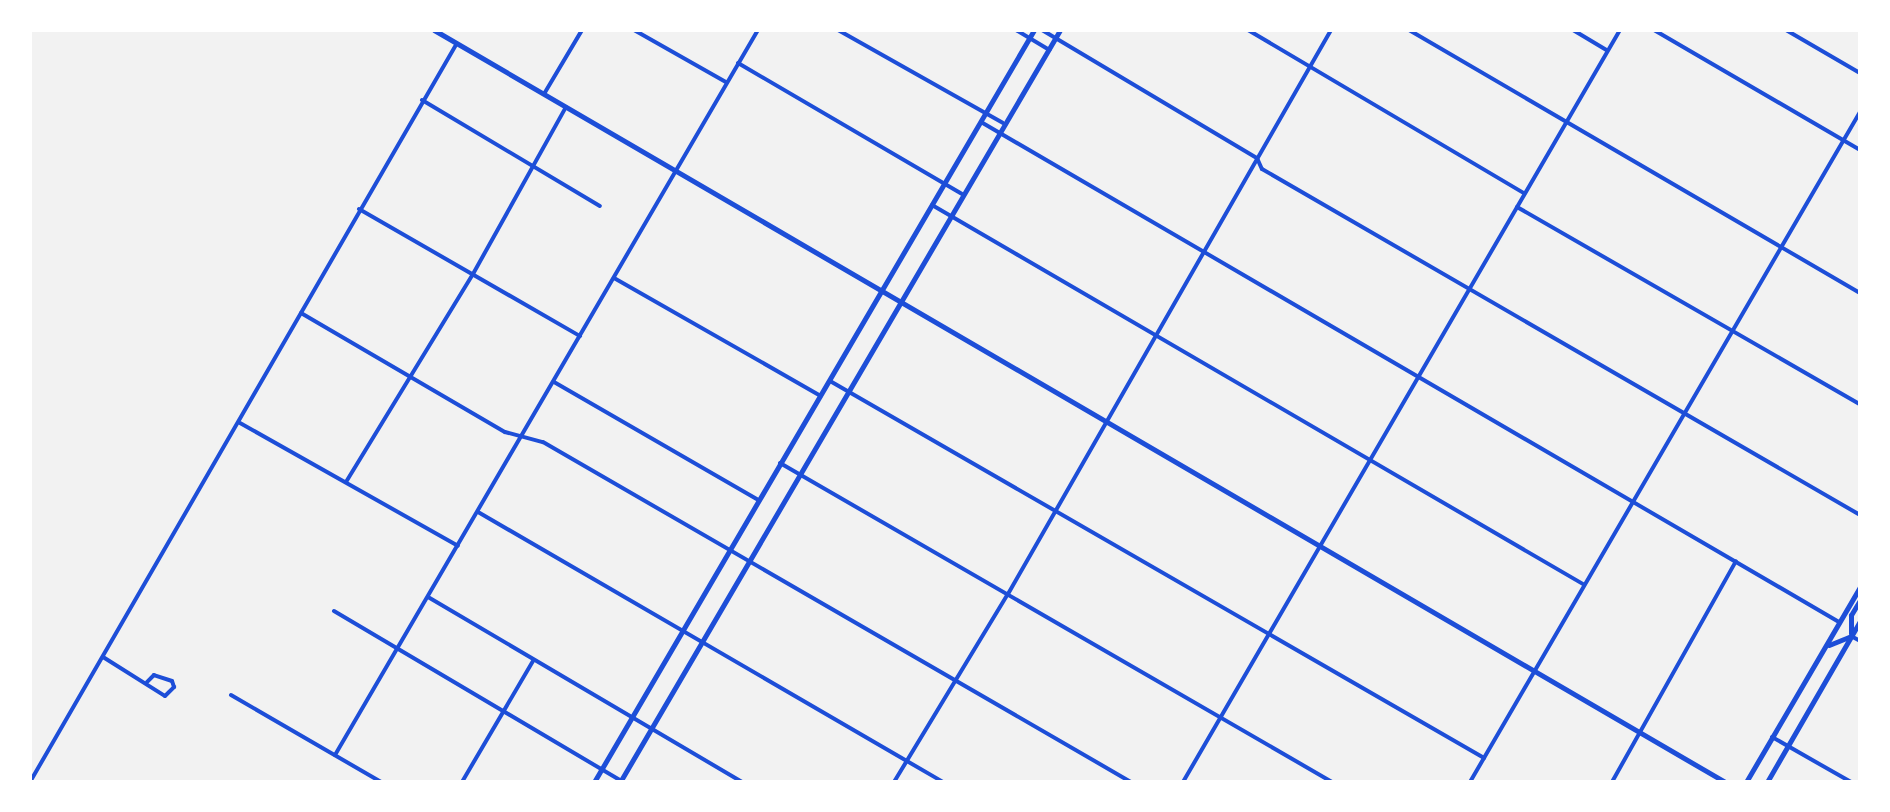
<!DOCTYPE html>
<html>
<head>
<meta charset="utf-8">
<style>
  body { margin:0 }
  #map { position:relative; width:1890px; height:812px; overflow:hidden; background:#f2f2f2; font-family:Mulish,sans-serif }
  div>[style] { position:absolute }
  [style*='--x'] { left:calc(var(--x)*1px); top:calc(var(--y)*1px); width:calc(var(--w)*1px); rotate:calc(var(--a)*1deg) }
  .minor>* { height:4px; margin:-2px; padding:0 2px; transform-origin:2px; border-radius:2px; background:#1d4ed8 }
  .tertiary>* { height:4px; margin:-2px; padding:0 2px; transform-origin:2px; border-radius:2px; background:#1d4ed8 }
  .secondary>* { height:5px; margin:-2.5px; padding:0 2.5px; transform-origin:2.5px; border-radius:2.5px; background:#1d4ed8 }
  .primary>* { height:5px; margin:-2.5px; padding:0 2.5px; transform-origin:2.5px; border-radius:2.5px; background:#1d4ed8 }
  span { translate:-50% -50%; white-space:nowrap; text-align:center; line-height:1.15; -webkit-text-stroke:8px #fff; paint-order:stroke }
  .frame { position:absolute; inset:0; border:32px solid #fff; pointer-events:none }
</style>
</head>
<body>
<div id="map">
  <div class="minor">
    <div style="--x:634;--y:30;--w:106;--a:29.5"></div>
    <div style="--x:838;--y:30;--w:189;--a:29.4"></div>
    <div style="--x:1016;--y:30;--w:39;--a:31"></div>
    <div style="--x:1042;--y:30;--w:250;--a:30.8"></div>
    <div style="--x:1257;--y:158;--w:12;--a:66"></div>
    <div style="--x:1262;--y:169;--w:691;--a:30.05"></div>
    <div style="--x:1248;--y:30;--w:321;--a:30.6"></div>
    <div style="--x:1409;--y:30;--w:522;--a:30.25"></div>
    <div style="--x:1573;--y:30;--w:39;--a:31"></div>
    <div style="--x:1654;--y:30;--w:238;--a:30.2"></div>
    <div style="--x:1786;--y:30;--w:86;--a:30.2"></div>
    <div style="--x:738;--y:63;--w:259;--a:30.3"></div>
    <div style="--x:544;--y:94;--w:74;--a:-59.3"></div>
    <div style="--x:422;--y:100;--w:207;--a:30.8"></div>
    <div style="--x:981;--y:122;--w:993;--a:30.23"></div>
    <div style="--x:932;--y:205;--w:753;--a:30.21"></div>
    <div style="--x:1517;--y:207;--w:396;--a:29.9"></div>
    <div style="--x:359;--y:209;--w:255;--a:29.9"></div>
    <div style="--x:614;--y:278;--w:238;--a:29.7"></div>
    <div style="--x:301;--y:313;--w:236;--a:30.3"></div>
    <div style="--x:505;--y:432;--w:39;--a:15"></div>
    <div style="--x:543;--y:442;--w:679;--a:30.04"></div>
    <div style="--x:830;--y:381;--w:755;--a:29.96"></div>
    <div style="--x:554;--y:382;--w:236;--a:30"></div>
    <div style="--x:240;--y:423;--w:250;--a:29.4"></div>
    <div style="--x:780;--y:463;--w:638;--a:30.02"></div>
    <div style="--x:346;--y:482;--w:244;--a:-58.6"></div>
    <div style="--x:473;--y:274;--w:191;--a:-60.9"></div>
    <div style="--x:478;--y:512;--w:538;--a:30.14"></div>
    <div style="--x:428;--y:597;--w:364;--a:30.5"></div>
    <div style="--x:334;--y:611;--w:334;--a:30.6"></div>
    <div style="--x:1851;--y:636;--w:10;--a:29"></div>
    <div style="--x:103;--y:657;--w:73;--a:32.2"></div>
    <div style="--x:165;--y:696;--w:13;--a:-45"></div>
    <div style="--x:174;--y:687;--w:6;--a:-108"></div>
    <div style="--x:172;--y:681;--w:19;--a:-162"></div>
    <div style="--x:154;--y:675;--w:10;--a:135"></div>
    <div style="--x:231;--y:695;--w:173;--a:30.1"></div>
    <div style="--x:335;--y:755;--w:839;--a:-59.74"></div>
    <div style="--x:30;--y:782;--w:853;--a:-59.98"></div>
    <div style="--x:462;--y:782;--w:140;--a:-59.6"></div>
    <div style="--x:894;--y:782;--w:220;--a:-58.8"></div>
    <div style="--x:1008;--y:594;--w:650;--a:-60.2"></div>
    <div style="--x:1183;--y:782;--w:870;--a:-59.84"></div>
    <div style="--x:1470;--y:782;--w:775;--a:-59.8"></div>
    <div style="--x:1612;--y:782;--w:253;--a:-60.7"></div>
  </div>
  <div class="tertiary">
    <div style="--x:1772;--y:737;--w:91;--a:29.7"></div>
  </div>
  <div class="secondary">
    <div style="--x:434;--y:30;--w:1494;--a:30.22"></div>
    <div style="--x:594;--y:782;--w:871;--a:-59.67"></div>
    <div style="--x:620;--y:782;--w:871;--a:-59.67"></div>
  </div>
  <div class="primary">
    <div style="--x:1851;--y:633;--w:18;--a:-90"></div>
    <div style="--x:1851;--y:615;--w:17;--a:-59"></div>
    <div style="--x:1829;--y:645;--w:24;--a:-22"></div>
    <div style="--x:1746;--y:782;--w:226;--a:-59.7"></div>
    <div style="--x:1767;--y:782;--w:186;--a:-60"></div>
  </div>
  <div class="frame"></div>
</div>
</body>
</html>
